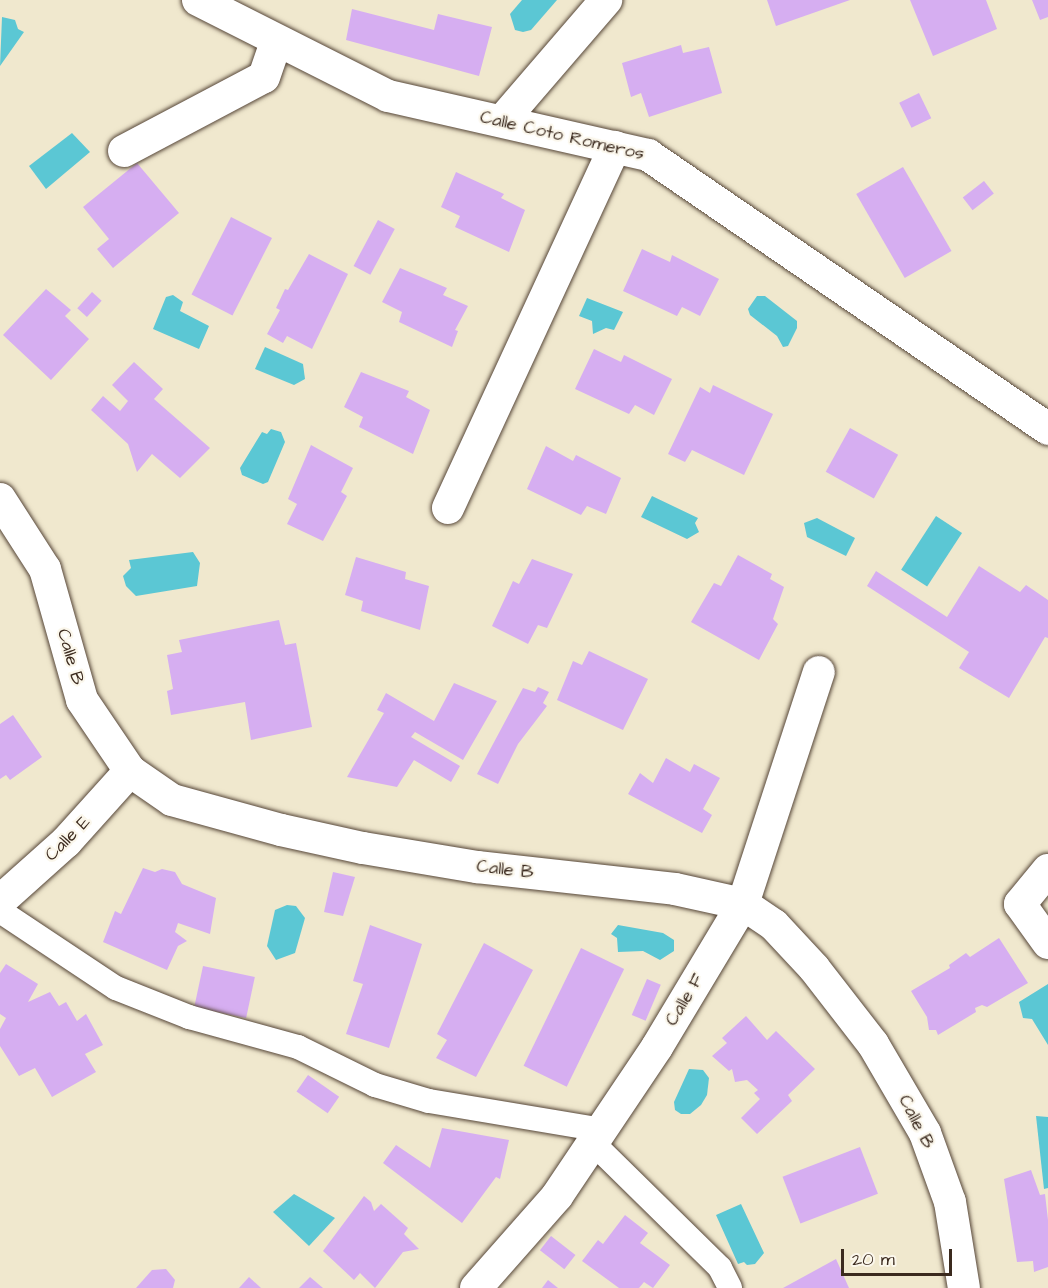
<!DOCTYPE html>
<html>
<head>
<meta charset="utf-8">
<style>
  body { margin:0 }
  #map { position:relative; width:1048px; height:1288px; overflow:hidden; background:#f0e8ce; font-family:"Architects Daughter",sans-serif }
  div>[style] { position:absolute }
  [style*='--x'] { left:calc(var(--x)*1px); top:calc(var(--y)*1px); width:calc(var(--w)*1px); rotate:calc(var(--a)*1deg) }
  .water>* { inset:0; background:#5bc7d4; transform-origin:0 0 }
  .building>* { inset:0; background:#d6aef1; transform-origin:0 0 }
  .roads { filter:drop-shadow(0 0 2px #564638) drop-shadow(0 0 2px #564638) }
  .pedestrian>* { height:24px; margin:-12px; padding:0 12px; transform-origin:12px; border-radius:12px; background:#fff }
  .minor>* { height:32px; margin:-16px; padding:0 16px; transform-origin:16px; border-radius:16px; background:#fff }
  span { translate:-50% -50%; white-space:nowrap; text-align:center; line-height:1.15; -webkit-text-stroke:4.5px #fbf7ec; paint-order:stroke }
  .street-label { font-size:18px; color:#3b2a1e }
  .scale { position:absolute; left:841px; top:1249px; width:111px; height:27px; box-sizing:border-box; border:3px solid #3b2a1e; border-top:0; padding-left:8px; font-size:18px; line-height:21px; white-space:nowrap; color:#3b2a1e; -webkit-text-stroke:4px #fbf7ec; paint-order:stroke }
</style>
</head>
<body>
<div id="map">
  <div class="water">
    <div style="clip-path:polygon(522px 0,557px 0,531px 30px,523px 32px,515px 30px,510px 14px)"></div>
    <div style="clip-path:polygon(2px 17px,15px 20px,18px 29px,24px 32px,0 66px)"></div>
    <div style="clip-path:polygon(72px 133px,90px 152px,46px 189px,29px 166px)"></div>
    <div style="clip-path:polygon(173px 295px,183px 302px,180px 311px,209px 326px,199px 349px,153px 329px,166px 297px)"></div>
    <div style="clip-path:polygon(757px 296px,765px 296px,797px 321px,797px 328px,788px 346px,783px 347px,777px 336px,750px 315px,748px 309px)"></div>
    <div style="clip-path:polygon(587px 298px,623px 312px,614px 330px,606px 328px,593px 334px,592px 321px,579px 316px)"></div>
    <div style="clip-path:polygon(265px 347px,303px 364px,305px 379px,294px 385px,255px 369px)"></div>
    <div style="clip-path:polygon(271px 429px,281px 432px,285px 442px,268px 482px,263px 484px,242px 475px,240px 468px,262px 432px,267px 434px)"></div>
    <div style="clip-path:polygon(652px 496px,698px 518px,695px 523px,699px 532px,687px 539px,641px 517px)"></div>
    <div style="left:936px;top:516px;width:31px;height:64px;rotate:33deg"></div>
    <div style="clip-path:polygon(817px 518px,855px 538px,846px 556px,807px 537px,804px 523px)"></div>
    <div style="clip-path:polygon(193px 552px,200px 563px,197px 586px,136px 596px,126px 586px,123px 576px,131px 568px,129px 560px)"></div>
    <div style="clip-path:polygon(287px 905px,296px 906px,305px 918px,295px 953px,276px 960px,267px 946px,275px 910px)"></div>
    <div style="clip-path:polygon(618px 925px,663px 933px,674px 940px,674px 951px,660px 960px,643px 951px,618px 952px,617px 938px,611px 934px)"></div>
    <div style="clip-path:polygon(1048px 984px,1048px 1045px,1032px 1019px,1023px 1018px,1019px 1002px)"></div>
    <div style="clip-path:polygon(689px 1069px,703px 1070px,709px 1078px,707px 1095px,701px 1105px,690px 1114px,681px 1114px,675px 1110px,674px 1102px)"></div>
    <div style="clip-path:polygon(1036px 1116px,1048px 1117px,1048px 1188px,1044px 1189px)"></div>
    <div style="clip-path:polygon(294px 1194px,335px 1218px,309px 1246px,273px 1212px)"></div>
    <div style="clip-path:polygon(741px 1204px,764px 1253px,755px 1264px,747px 1265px,744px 1262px,738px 1264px,716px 1215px)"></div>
  </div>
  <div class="building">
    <div style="clip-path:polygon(767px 0,850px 0,776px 26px)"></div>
    <div style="clip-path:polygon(910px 0,986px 0,997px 29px,933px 56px)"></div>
    <div style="clip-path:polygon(1032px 0,1048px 0,1048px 17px,1040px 20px)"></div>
    <div style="clip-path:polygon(352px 9px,434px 30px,438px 14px,492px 27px,479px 76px,346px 40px)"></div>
    <div style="clip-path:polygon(681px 45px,683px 53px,709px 47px,722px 93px,649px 117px,641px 93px,631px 97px,622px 63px)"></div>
    <div style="left:919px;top:93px;width:28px;height:22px;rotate:64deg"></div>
    <div style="clip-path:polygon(137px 163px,179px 213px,113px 268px,97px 249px,109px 239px,83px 207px)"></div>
    <div style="left:903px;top:167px;width:97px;height:54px;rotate:60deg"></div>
    <div style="clip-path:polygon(456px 172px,504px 194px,501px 198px,525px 210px,509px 252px,455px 227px,460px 216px,441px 207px)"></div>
    <div style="left:984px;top:181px;width:16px;height:27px;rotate:52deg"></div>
    <div style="left:231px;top:217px;width:46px;height:87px;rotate:27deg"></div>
    <div style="left:378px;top:220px;width:19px;height:52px;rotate:28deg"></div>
    <div style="clip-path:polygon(642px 249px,670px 262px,672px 255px,719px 279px,700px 316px,682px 307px,677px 316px,623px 291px)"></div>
    <div style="clip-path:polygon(309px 254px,348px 274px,312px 349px,287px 336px,283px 343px,267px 334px,280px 310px,276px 308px,285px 289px,288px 290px)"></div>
    <div style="clip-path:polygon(400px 268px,447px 288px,443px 295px,468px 306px,455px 330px,458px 331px,452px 347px,399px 322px,402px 312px,382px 302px)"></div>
    <div style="clip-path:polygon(46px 289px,71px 310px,65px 316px,89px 339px,51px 380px,3px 335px)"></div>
    <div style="left:92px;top:292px;width:13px;height:22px;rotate:42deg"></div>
    <div style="clip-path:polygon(594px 349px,621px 362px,624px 355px,672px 379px,654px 415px,635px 405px,629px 414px,575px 389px)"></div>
    <div style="clip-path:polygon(134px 362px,163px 389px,154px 399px,210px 448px,180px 478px,152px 454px,137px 472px,128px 444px,91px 410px,103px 396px,120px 411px,128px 401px,112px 385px)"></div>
    <div style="clip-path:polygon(361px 372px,409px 391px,406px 397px,430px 410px,413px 454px,359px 427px,363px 417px,344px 407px)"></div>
    <div style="clip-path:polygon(713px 385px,773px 414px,744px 475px,692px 450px,685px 462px,668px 454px,700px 387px,710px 393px)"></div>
    <div style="left:850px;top:428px;width:55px;height:50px;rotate:29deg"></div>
    <div style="clip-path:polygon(311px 445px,353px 468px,341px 492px,347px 496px,323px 541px,287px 524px,297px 504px,288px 499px)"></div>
    <div style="clip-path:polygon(546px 446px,573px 461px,576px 455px,621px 478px,606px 514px,587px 506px,581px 515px,527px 489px)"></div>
    <div style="clip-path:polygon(738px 555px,772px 574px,770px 579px,784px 587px,773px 619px,778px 624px,759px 660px,691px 622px,714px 583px,721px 586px)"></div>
    <div style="clip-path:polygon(356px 557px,406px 572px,405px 579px,429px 586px,420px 630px,361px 611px,363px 601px,345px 595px)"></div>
    <div style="clip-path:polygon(532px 559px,573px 574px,547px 628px,538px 625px,528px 644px,492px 626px,513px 581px,519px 584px)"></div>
    <div style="clip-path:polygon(979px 566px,1020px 592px,1026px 585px,1048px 600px,1048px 638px,1045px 637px,1009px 698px,959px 668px,969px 652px,867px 586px,876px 571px,947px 617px)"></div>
    <div style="clip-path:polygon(279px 620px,285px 645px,296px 643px,312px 727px,251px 740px,245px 702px,171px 715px,167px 691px,173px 689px,167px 655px,182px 652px,179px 640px)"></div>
    <div style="clip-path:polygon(589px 651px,648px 679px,623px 730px,557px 700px,573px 661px,582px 665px)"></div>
    <div style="clip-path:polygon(454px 683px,497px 701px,463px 760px,415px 732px,411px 737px,460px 766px,451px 782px,414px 760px,397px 787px,347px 777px,384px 713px,377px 710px,386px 693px,434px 721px)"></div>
    <div style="clip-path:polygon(538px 687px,549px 692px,543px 703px,547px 706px,518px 744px,498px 784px,477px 774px,523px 688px,535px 692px)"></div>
    <div style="clip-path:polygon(13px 715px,42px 757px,10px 780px,6px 775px,0 779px,0 724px)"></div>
    <div style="clip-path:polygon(666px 758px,690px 772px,694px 764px,720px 778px,703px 809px,712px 815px,702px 833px,628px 794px,640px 773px,653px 783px)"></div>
    <div style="clip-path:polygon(143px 868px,155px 872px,162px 869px,175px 872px,182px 884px,216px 898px,210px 934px,178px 923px,175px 932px,187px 941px,178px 946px,167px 970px,103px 942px,115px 911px,121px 914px)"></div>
    <div style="clip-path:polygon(333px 872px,355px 877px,343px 916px,324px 912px)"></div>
    <div style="clip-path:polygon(370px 925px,422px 944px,389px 1048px,346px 1034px,363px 984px,353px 981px)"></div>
    <div style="clip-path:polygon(999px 938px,1028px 983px,987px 1007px,982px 1005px,975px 1008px,976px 1012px,938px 1035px,936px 1030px,929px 1030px,927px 1017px,911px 991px,950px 968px,949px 965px,966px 953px,970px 957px)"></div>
    <div style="clip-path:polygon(484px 943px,533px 970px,476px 1077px,436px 1058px,447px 1040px,437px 1034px)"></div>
    <div style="left:581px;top:948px;width:48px;height:131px;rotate:26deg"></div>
    <div style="clip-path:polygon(6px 964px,38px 984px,28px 1002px,50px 992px,59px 1006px,66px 1002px,77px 1021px,86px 1014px,103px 1045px,85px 1054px,96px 1072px,52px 1097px,35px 1068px,19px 1076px,0 1046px,0 1029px,6px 1018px,0 1014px,0 973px)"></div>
    <div style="left:203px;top:966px;width:53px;height:42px;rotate:12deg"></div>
    <div style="left:647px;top:979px;width:15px;height:39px;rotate:23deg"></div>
    <div style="clip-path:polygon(746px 1016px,767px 1040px,776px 1031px,815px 1069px,788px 1095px,792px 1101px,757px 1134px,741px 1118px,760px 1099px,754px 1093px,758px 1090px,747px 1080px,735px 1082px,732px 1069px,729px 1071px,712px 1056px,727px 1043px,722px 1038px)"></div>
    <div style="left:308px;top:1075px;width:38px;height:20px;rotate:35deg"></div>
    <div style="clip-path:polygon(442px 1128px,509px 1140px,500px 1179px,496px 1177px,462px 1223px,383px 1163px,396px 1145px,430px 1168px)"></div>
    <div style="left:860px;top:1147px;width:50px;height:83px;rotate:69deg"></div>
    <div style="clip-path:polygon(1031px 1170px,1040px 1195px,1045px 1194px,1048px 1220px,1048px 1267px,1034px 1272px,1033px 1261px,1017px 1262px,1004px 1179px)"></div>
    <div style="clip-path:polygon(364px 1196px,371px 1202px,374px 1211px,381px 1204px,408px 1228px,404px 1234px,419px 1249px,403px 1252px,375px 1288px,360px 1273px,354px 1280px,323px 1251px)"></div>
    <div style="clip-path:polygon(625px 1215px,648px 1233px,640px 1243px,670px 1265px,653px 1288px,644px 1282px,639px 1288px,619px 1288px,582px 1261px,598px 1240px,603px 1244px)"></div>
    <div style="left:551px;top:1236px;width:31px;height:18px;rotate:38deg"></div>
    <div style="clip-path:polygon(836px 1259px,849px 1288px,783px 1288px)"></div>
    <div style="clip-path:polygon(166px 1269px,175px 1280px,173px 1288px,136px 1288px,152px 1270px)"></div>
    <div style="clip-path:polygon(249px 1277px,261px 1288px,239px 1288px)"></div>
    <div style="clip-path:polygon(310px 1277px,323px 1288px,299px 1288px)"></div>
    <div style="clip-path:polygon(548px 1280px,558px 1288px,542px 1288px)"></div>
  </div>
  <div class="roads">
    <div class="pedestrian">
      <div style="--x:0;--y:911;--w:139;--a:33.6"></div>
      <div style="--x:116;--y:988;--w:79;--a:21.7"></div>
      <div style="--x:189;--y:1017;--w:113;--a:15.4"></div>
      <div style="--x:298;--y:1047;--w:86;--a:26.3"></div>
      <div style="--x:375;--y:1085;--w:56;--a:16.5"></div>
      <div style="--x:429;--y:1101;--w:175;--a:9.5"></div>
      <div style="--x:593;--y:1143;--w:178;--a:44.5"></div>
      <div style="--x:720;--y:1268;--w:22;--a:63"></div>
    </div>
    <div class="minor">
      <div style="--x:198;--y:0;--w:213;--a:26.8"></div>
      <div style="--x:388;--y:96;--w:267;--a:12.8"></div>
      <div style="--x:648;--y:155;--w:485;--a:34.4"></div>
      <div style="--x:502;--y:121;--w:160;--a:-49.3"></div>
      <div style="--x:124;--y:151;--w:158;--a:-27.9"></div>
      <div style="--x:264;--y:77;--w:37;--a:-71"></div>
      <div style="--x:0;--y:499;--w:83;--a:57.3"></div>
      <div style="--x:45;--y:569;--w:136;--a:74.2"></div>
      <div style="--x:82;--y:700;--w:86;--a:55.9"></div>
      <div style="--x:130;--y:771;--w:51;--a:34.6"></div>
      <div style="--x:172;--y:800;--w:113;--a:15.4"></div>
      <div style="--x:281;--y:830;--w:84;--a:12.4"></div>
      <div style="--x:363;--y:848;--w:116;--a:9.5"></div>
      <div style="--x:477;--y:867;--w:199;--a:6.3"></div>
      <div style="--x:675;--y:889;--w:70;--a:12.4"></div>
      <div style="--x:743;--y:904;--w:37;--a:34"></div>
      <div style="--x:774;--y:925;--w:59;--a:47.1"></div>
      <div style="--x:814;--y:968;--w:96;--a:52.2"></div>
      <div style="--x:873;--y:1044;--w:103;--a:59.7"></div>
      <div style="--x:925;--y:1133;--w:73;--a:70.1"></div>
      <div style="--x:950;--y:1202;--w:87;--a:80.8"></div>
      <div style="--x:448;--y:508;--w:398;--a:-65.2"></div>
      <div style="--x:1048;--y:870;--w:44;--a:129.5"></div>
      <div style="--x:1020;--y:904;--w:48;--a:54.3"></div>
      <div style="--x:0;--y:901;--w:89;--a:-41.8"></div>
      <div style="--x:66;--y:842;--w:96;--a:-48"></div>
      <div style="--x:476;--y:1288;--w:123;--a:-48.6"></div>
      <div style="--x:557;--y:1196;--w:179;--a:-56.1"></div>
      <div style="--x:657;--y:1047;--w:167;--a:-59"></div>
      <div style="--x:743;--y:904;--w:244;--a:-71.9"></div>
    </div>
  </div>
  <div class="street-label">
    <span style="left:562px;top:136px;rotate:13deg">Calle Coto Romeros</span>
    <span style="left:70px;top:657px;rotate:74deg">Calle B</span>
    <span style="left:68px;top:839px;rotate:-45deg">Calle E</span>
    <span style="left:505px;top:870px;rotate:7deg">Calle B</span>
    <span style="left:685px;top:1000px;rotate:-59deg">Calle F</span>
    <span style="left:916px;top:1122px;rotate:63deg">Calle B</span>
  </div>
  <div class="scale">20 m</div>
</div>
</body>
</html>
